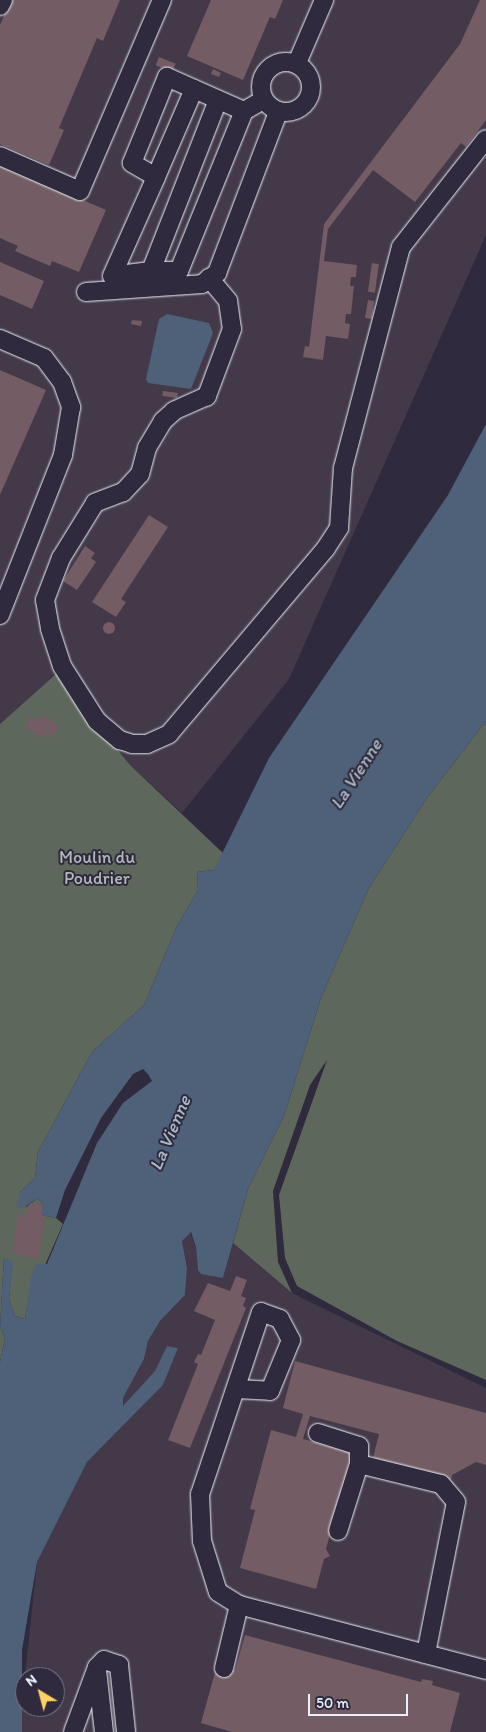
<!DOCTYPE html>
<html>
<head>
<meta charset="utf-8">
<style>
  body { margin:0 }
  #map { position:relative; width:486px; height:1732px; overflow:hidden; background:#2f2a3d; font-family:Itim,sans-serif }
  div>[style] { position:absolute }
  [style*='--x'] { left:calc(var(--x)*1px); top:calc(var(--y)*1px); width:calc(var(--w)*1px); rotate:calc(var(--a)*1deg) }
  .built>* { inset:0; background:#433948 }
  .green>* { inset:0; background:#5e675b }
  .water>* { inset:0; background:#4e6179 }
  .building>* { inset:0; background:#735c63; transform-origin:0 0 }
  .round { border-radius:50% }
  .roads { filter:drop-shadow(0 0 1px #e8f1f8) drop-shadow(0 0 1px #e8f1f8) }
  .minor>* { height:18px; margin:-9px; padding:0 9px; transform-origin:9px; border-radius:9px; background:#2f2a3d }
  .minor>.ring { margin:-9px; padding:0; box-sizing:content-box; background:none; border:18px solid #2f2a3d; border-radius:50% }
  span { translate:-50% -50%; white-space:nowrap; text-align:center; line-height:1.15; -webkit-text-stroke:4px #2f2a3d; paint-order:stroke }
  .park-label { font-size:18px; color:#b1bab9 }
  .water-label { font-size:19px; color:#aab7c5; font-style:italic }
  .north { position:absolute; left:15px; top:1667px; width:50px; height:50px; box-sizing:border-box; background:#2f2a3d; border:1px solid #797a88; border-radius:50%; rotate:323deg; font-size:14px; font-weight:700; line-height:20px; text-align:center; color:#e8f1f8 }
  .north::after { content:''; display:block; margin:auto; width:18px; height:22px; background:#ffd166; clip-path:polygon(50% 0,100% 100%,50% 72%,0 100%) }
  .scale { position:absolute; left:308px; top:1694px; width:100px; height:22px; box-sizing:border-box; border:2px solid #e8f1f8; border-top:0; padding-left:6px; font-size:15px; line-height:18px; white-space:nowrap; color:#e8f1f8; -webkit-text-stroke:4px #2f2a3d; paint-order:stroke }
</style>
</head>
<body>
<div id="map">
  <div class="built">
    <div style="clip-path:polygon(0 0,486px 0,486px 235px,289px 679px,182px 813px,130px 765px,56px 674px,0 724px)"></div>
    <div style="clip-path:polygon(evenodd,190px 1232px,196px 1247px,198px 1270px,223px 1278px,233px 1243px,292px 1293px,486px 1388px,486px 1732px,22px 1732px,21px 1714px,37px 1562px,87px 1462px,163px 1385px,178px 1348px,167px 1346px,156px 1371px,123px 1407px,123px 1398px,144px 1359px,148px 1341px,160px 1321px,185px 1295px,187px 1268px,182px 1241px,190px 1232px,25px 1677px,55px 1677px,55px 1707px,25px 1707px,25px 1677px)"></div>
  </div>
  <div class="green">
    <div style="clip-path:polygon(56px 674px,130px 765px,224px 854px,214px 870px,197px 872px,198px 890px,176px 928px,144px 1005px,92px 1052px,38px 1152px,35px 1178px,20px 1192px,26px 1207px,38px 1198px,43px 1205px,41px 1215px,56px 1218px,63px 1224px,27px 1306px,25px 1319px,15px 1316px,9px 1299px,12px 1262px,4px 1258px,0 1327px,5px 1338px,0 1362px,0 724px)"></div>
    <div style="clip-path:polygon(486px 721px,486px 1380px,397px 1341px,297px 1286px,285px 1258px,279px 1195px,327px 1060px,310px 1085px,273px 1191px,278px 1262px,292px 1293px,233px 1243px,248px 1189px,284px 1116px,321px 998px,369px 888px,427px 798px)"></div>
  </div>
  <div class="water">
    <div style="clip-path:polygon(167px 314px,209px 323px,213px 333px,191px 389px,148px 383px,146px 379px,159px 319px)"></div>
    <div style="clip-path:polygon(486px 424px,486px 721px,427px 798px,369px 888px,321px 998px,284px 1116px,248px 1189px,223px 1278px,201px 1274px,198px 1270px,196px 1247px,191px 1232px,182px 1241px,187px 1268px,185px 1295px,160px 1321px,148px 1341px,144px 1359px,123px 1398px,123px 1406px,155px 1371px,167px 1346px,178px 1348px,163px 1385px,87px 1462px,37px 1562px,22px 1650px,22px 1732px,0 1732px,0 1362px,5px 1338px,0 1327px,4px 1257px,13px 1262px,9px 1299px,15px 1316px,25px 1319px,31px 1276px,36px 1264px,47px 1264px,97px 1143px,123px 1103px,152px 1081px,148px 1074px,143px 1069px,133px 1074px,101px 1118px,65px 1190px,56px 1218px,41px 1215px,43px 1205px,38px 1198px,23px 1208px,16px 1207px,20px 1192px,35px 1178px,38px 1152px,92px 1052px,144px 1005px,176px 928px,198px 890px,197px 872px,214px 870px,269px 758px,448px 495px)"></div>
  </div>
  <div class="building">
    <div style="clip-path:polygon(11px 0,120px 0,103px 41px,97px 38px,59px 128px,64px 130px,49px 165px,0 144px,0 25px)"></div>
    <div style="clip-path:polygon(211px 0,283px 0,275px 19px,270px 17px,243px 80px,187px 56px)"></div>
    <div style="clip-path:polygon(480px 0,486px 0,486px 120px,466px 147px,461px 143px,415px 202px,373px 170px,328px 229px,324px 261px,357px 265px,356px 277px,351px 277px,350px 286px,354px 286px,351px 314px,346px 314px,345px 323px,350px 324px,348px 339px,326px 336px,323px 360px,303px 357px,305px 346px,309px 347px,324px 224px,460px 44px)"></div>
    <div style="left:159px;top:57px;width:18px;height:9px;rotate:22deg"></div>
    <div style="clip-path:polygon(213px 69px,221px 73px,219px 77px,211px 74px)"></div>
    <div style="clip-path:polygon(0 164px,106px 210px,79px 272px,52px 261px,50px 266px,15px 251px,18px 246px,0 238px)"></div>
    <div style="clip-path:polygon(0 262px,44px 281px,32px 309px,0 295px)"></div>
    <div style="left:372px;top:263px;width:7px;height:29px;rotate:8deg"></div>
    <div style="clip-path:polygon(368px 300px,374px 301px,372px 319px,365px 318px)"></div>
    <div style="clip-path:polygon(132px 320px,142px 321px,141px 326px,131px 324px)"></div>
    <div style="clip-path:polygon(0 370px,46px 390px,0 495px)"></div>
    <div style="left:163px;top:391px;width:15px;height:5px;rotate:8deg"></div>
    <div style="clip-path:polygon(149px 515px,168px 527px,121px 599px,126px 602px,116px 617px,92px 602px)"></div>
    <div style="clip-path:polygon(85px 546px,95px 553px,91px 558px,96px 562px,77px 590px,63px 581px)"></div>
    <div class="round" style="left:103px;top:622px;width:12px;height:12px"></div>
    <div style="clip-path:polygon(42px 715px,60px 727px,53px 737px,46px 732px,42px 737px,25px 726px,31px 717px,37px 721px)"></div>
    <div style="clip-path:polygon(30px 1203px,43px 1205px,41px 1215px,45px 1216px,38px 1259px,12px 1253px,18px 1214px,25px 1215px)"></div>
    <div style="clip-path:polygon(236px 1276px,247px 1280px,241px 1296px,246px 1298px,243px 1306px,246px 1308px,190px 1448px,168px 1440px,198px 1364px,194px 1362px,198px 1354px,201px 1355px,215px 1320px,194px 1311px,208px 1283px,230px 1291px)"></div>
    <div style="clip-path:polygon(295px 1361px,486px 1413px,486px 1465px,476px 1462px,452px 1475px,451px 1480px,373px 1458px,379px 1434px,310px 1416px,303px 1439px,352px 1452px,326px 1549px,330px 1556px,324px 1559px,316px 1589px,240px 1568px,255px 1510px,250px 1509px,271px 1430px,296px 1437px,303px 1414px,283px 1408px)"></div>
    <div style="clip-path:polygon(245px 1635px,421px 1682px,422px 1679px,433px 1681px,432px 1685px,460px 1693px,450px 1732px,232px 1732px,201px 1723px,217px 1665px,235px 1670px)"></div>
  </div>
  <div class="roads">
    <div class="minor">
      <div style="--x:0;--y:6;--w:7;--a:-63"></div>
      <div class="ring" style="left:261px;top:62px;width:32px;height:32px"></div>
      <div style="--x:297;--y:63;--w:69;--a:-66.8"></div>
      <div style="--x:194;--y:89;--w:96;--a:113.4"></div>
      <div style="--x:156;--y:177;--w:28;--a:-150"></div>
      <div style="--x:132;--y:163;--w:93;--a:-67.9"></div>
      <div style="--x:167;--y:77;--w:84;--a:23.8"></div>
      <div style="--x:244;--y:111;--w:22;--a:-30"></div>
      <div style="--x:218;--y:100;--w:184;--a:111.4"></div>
      <div style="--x:151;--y:271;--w:28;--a:0"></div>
      <div style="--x:179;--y:271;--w:173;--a:-67.9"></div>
      <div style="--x:0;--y:156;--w:87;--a:23.6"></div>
      <div style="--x:80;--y:191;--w:208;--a:-66.8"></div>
      <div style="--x:151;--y:271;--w:39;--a:173"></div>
      <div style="--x:112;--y:276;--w:108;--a:-66"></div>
      <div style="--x:209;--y:278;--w:30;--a:50"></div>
      <div style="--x:228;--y:301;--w:28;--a:82"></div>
      <div style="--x:232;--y:329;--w:72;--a:110.5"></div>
      <div style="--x:207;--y:396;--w:36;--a:156"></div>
      <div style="--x:174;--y:411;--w:15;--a:138"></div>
      <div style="--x:163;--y:421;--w:31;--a:121"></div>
      <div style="--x:147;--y:448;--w:27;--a:105"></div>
      <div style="--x:140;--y:474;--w:25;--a:133"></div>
      <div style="--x:123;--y:492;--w:30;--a:159"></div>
      <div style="--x:95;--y:503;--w:65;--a:121.7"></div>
      <div style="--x:61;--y:558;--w:45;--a:110.9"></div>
      <div style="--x:45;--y:600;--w:29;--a:80"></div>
      <div style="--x:50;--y:629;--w:39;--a:72"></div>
      <div style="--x:62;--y:666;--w:65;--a:57.5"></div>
      <div style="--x:97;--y:721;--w:30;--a:40"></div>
      <div style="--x:120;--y:740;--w:13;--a:18"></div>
      <div style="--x:132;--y:744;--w:15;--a:0"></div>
      <div style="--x:147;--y:744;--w:24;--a:-24"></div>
      <div style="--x:169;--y:734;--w:243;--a:-49.8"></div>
      <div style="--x:326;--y:548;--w:24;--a:-57"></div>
      <div style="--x:339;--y:528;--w:60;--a:-86.2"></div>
      <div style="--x:343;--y:468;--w:228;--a:-75.3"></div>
      <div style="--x:401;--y:247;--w:137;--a:-51.8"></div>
      <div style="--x:86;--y:292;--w:116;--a:-3.9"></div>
      <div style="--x:202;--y:284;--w:19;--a:-36"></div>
      <div style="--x:217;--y:273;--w:172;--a:-69.2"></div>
      <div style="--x:0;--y:339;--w:48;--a:23.4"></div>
      <div style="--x:44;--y:358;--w:30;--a:53"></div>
      <div style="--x:62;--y:382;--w:27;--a:70"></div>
      <div style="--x:71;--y:407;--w:49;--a:99.5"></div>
      <div style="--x:63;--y:455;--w:172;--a:111.5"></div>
      <div style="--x:236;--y:1389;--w:34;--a:3"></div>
      <div style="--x:270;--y:1391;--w:55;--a:-67.6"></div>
      <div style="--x:291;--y:1340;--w:24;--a:-118"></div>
      <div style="--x:280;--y:1319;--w:20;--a:-160"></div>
      <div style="--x:261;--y:1312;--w:192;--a:108.5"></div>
      <div style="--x:200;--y:1494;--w:47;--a:87.6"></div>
      <div style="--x:202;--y:1541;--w:53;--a:72.6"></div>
      <div style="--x:218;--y:1592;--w:25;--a:32"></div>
      <div style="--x:239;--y:1605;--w:255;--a:14.7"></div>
      <div style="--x:318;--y:1433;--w:43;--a:17.6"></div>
      <div style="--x:359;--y:1446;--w:18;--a:90"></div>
      <div style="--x:359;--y:1464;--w:70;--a:107.4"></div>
      <div style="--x:359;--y:1464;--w:84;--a:13.7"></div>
      <div style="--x:441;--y:1484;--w:23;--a:50"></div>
      <div style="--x:456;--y:1502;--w:155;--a:101.2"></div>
      <div style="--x:224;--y:1668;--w:65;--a:-76.6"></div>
      <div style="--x:97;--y:1670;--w:62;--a:83.6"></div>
      <div style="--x:73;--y:1732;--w:69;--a:-69.7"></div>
      <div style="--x:97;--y:1667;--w:10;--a:-45"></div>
      <div style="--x:104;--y:1660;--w:16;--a:18"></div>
      <div style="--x:119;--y:1665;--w:67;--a:84"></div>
    </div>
  </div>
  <div class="park-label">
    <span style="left:97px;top:868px">Moulin du<br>Poudrier</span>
  </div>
  <div class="water-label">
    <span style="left:356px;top:774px;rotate:-57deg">La Vienne</span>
    <span style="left:170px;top:1133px;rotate:-67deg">La Vienne</span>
  </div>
  <div class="north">N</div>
  <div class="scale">50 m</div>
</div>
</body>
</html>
